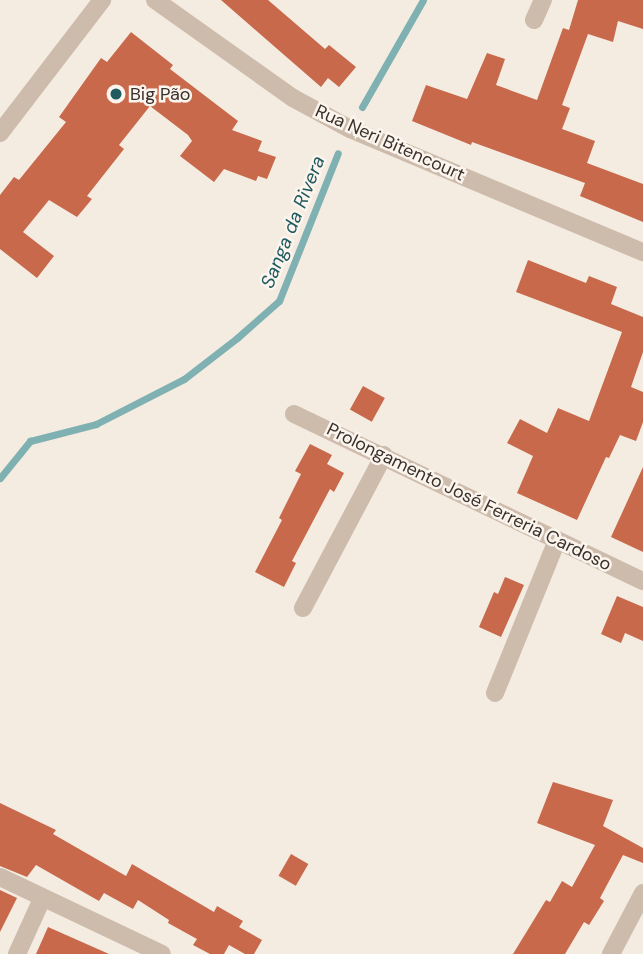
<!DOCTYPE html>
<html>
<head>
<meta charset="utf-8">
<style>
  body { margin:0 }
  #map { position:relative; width:643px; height:954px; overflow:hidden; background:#f4ebe1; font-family:"DM Sans",sans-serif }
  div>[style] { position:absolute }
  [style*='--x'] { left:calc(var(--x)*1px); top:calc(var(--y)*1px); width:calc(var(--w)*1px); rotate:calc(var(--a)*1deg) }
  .stream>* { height:7px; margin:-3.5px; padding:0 3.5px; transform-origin:3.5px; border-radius:3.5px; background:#7fb0b2 }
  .building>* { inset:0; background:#c8694b; transform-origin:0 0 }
  .street>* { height:18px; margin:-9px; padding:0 9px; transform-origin:9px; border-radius:9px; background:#cdbbac }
  .dots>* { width:19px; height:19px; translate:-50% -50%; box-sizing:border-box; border:4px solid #fbf5ee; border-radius:50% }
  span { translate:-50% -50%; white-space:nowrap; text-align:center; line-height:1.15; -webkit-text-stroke:5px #fbf5ee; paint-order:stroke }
  .poi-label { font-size:18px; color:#3b302b }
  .left { translate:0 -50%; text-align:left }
  .street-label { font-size:18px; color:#3b302b }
  .water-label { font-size:19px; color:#1f5a5e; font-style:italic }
</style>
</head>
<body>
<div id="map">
  <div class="stream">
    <div style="--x:362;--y:107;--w:123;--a:-60.3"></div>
    <div style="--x:0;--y:478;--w:48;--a:-51"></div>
    <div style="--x:30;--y:441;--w:68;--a:-14.4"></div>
    <div style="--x:96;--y:424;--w:99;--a:-27.1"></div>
    <div style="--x:184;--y:379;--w:67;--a:-37.7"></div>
    <div style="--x:237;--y:338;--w:56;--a:-41.4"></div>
    <div style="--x:279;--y:301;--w:159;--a:-68.3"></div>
  </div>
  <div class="building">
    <div style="clip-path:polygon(221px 0,268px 0,325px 49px,329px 45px,356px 67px,339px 87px,328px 78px,321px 87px)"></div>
    <div style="clip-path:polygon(578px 0,643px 0,643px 29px,618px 21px,613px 42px,588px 34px,562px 105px,570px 108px,562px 129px,595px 141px,587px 163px,643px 184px,643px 222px,580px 196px,585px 183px,472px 142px,471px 145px,412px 121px,426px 85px,467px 99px,487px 53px,505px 59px,496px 85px,537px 100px,563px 28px,569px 30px)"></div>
    <div style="clip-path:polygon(131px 32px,173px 65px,170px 69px,238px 121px,232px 130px,262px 141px,258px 151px,276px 157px,267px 179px,258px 176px,256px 181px,224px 169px,214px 182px,180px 156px,192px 141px,188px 135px,150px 106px,119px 145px,124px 149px,87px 196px,92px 199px,77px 217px,49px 200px,23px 232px,54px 256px,37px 278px,0 249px,0 195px,14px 177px,19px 180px,66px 122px,59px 117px,101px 58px,107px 62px)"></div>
    <div style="clip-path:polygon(528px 260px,586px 283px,589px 276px,617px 287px,611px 304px,643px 317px,643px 352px,631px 387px,643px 392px,643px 422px,636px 441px,620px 435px,609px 458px,606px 457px,577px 520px,517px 493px,533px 456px,507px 443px,520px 419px,547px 433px,558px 408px,589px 421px,622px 332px,516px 292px)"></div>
    <div style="left:363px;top:386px;width:25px;height:27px;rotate:29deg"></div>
    <div style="clip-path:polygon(310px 444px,332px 455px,327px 464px,344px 473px,334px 492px,330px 489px,292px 561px,296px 563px,284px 587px,255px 572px,282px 520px,279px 518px,301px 474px,295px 471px)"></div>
    <div style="clip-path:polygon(643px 467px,643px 552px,611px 537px)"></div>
    <div style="clip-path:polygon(505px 577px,524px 585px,501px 637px,479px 627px,494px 592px,498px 594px)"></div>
    <div style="clip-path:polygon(617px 596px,643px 607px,643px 641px,625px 633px,621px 643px,601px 634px)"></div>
    <div style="clip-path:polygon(553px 782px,613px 800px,603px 826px,643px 848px,643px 863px,623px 855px,600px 898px,604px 901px,589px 925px,584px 922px,565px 954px,513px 954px,546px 900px,550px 902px,562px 881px,572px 887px,595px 845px,537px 823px)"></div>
    <div style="clip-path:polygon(0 803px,56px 830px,53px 834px,126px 876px,132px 864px,214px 912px,217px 906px,243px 921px,239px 927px,262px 940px,254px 954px,245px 954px,229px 945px,224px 954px,210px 954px,193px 945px,197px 939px,168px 923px,169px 920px,138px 900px,133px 909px,104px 893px,99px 901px,36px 865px,27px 877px,0 866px)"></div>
    <div style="left:291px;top:854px;width:20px;height:25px;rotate:30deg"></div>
    <div style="clip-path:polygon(0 890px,17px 898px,0 932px)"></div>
    <div style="clip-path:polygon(48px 927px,109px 954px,36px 954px)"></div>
  </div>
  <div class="street">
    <div style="--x:155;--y:0;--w:169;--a:35.4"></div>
    <div style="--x:293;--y:98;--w:65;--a:28.5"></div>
    <div style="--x:350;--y:129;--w:318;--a:22.8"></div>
    <div style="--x:534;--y:20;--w:22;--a:-66"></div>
    <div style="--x:0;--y:133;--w:168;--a:-52.5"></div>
    <div style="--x:294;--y:414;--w:387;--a:25.6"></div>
    <div style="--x:303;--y:608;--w:173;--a:-62.1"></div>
    <div style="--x:495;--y:693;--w:165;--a:-67.9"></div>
    <div style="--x:0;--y:877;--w:179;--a:25.4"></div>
    <div style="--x:17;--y:954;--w:60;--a:-65.6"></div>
    <div style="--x:611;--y:954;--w:69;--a:-62.3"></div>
  </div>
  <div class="dots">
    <div style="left:116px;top:94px;background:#1f5a5e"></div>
  </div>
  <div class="poi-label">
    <span class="left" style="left:130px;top:94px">Big Pão</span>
  </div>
  <div class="street-label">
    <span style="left:390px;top:143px;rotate:24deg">Rua Neri Bitencourt</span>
    <span style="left:469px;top:497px;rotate:26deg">Prolongamento José Ferreria Cardoso</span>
  </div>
  <div class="water-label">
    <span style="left:293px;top:222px;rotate:-68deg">Sanga da Rivera</span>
  </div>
</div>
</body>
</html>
